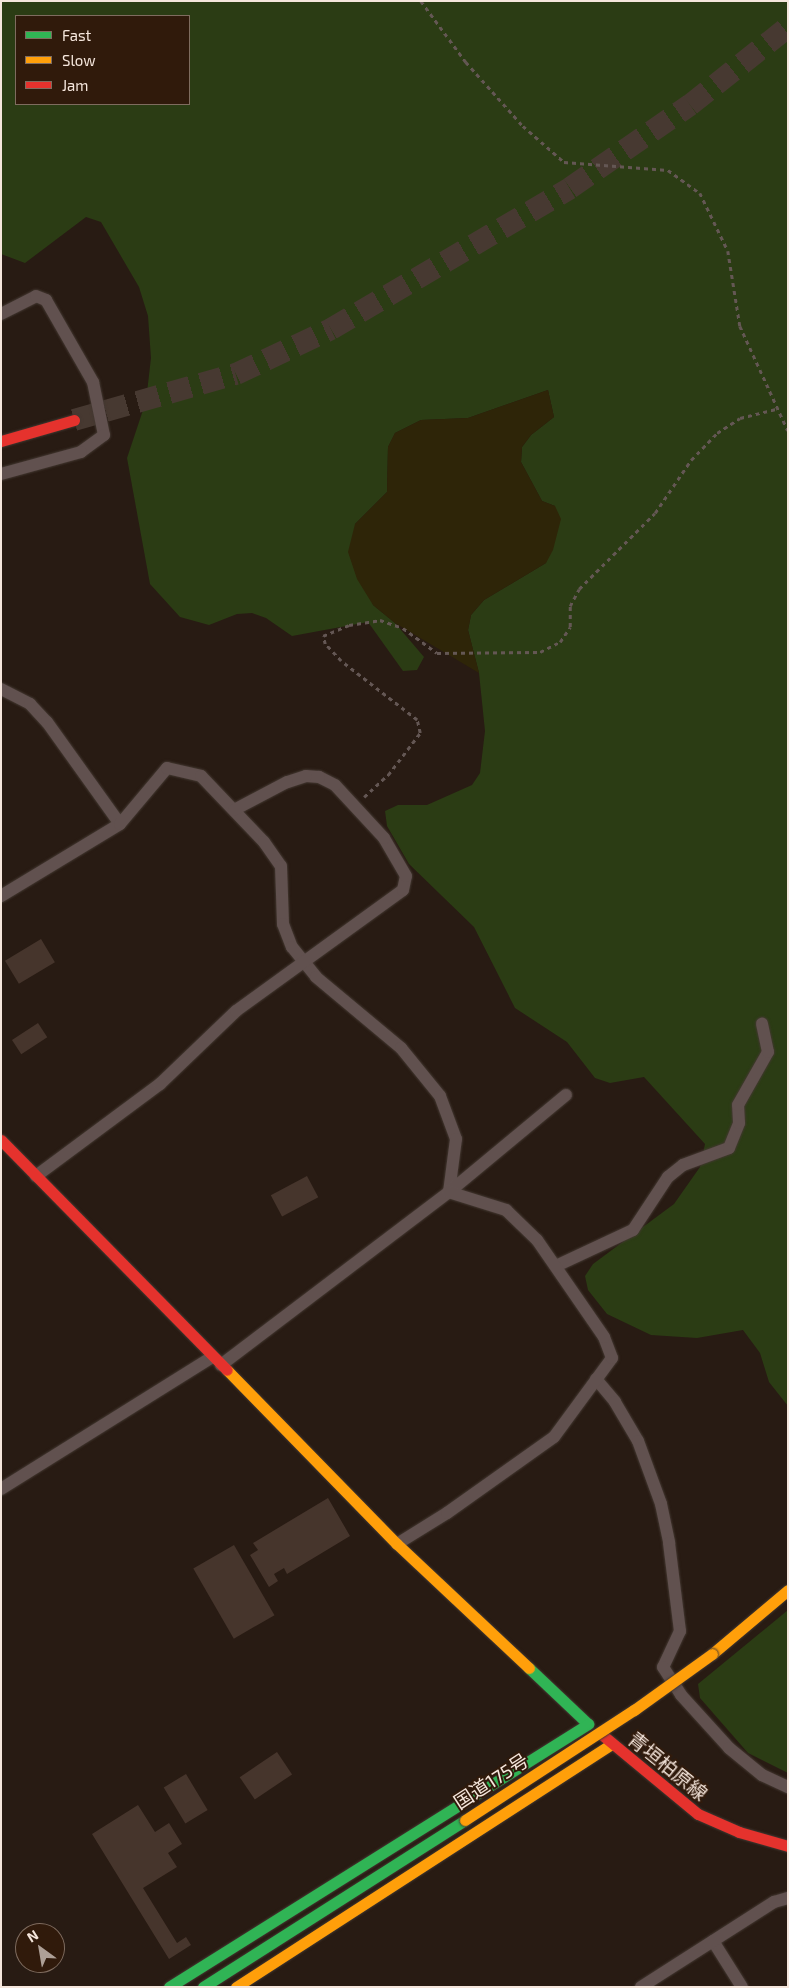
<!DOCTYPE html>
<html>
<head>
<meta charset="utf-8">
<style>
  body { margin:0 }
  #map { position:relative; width:789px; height:1988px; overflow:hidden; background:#281b13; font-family:"Exo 2","Noto Sans JP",sans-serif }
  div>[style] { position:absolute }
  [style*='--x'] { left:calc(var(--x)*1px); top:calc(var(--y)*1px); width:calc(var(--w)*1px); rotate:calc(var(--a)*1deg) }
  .green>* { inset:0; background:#2b3c14 }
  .sand>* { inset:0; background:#2e2508 }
  .building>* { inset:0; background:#46352c; transform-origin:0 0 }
  .highway-tunnel>* { height:22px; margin-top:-11px; transform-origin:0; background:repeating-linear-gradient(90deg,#473931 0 22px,transparent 0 33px) }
  .path>* { height:2.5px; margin-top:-1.25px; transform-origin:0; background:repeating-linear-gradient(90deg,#645754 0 4px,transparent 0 8px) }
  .roads { filter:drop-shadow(0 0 1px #433831) drop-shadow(0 0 1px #433831) }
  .street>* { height:12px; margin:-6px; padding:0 6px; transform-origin:6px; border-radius:6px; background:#61514f }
  .fast>* { height:11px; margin:-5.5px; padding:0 5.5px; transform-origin:5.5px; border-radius:5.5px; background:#30b455 }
  .slow>* { height:11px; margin:-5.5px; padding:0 5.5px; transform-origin:5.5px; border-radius:5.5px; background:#ff9f0a }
  .jam>* { height:11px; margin:-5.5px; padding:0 5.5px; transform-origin:5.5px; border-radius:5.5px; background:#e5322d }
  .bridges { filter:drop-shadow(0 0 1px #433831) drop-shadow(0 0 1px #433831) }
  .slow-bridge>* { height:11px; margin:-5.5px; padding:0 5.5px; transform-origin:5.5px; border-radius:5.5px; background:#ff9f0a }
  span { translate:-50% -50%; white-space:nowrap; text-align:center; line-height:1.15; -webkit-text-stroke:4px #301a0b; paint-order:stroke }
  .street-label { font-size:19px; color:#f5e6dc }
  .frame { position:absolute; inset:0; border:2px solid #f5e6dc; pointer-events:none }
  .legend { position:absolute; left:15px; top:15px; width:175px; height:90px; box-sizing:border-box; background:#301a0b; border:1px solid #7f6c5f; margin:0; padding:6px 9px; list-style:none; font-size:15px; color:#f5e6dc }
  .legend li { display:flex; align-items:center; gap:10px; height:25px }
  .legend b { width:25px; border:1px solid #7f6c5f }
  .north { position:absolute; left:15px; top:1923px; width:50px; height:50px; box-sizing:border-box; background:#301a0b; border:1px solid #7f6c5f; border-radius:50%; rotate:328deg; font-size:14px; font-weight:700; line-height:20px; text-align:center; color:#f5e6dc }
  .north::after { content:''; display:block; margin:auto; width:18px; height:22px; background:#ad9f96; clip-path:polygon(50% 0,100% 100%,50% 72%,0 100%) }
</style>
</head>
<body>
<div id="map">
  <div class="green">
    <div style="clip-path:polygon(evenodd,1px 1px,788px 1px,788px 1406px,769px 1382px,760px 1353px,743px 1330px,697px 1338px,651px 1335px,607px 1314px,588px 1290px,585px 1276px,593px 1264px,674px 1204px,700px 1167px,705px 1144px,644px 1077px,610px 1083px,595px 1078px,567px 1042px,515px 1008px,474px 927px,409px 864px,387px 826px,385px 811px,398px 805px,427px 805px,472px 785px,480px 773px,485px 731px,479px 673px,468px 630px,471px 615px,484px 600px,546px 563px,555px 506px,542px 501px,521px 462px,522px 447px,531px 435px,554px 417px,548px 390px,468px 418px,421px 420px,395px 433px,388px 447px,387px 492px,355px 524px,373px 605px,395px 623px,424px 657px,417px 670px,403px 671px,368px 622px,292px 636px,266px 618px,252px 613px,237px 614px,209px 625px,180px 617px,150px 584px,127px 458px,146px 401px,151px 358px,148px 316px,139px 287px,101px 222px,86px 217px,25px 263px,1px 254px,1px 1px,16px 16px,189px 16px,189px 104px,16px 104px,16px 16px)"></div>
    <div style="clip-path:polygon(788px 1610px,788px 1773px,748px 1753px,700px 1698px,698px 1684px)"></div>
  </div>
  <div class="sand">
    <div style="clip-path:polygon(548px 390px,554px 417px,531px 435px,522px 447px,521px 462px,542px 501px,555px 506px,561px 519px,553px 550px,546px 563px,484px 600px,471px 615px,468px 630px,479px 673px,395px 623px,373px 605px,357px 579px,348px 552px,355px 524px,387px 492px,388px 447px,395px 433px,421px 420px,468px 418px)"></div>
  </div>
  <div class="building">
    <div style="left:41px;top:939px;width:27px;height:42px;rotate:59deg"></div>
    <div style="left:38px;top:1023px;width:17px;height:31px;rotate:57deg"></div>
    <div style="left:307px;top:1176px;width:24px;height:41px;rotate:62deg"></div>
    <div style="clip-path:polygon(328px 1498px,350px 1536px,287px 1574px,284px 1568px,274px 1574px,278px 1581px,269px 1587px,250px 1555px,258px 1550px,253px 1543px)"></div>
    <div style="left:234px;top:1545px;width:81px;height:47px;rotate:60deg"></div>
    <div style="left:277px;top:1752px;width:27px;height:45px;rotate:56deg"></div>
    <div style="left:186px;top:1774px;width:42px;height:26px;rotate:59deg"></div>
    <div style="clip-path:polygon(138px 1805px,155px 1832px,169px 1823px,182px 1844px,168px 1853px,177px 1867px,143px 1888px,177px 1943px,186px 1937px,191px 1945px,169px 1959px,92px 1834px)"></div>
  </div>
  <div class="highway-tunnel">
    <div style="--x:74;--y:420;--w:168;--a:-15.9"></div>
    <div style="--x:236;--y:374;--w:105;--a:-25.3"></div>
    <div style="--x:331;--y:329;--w:277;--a:-30.5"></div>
    <div style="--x:570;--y:188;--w:146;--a:-34.7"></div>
    <div style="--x:690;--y:105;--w:125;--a:-38.5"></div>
  </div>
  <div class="path">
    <div style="--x:421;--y:1;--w:76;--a:53.6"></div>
    <div style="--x:466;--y:62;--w:86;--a:48.3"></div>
    <div style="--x:523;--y:126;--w:55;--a:41.3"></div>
    <div style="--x:564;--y:162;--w:104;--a:4.4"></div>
    <div style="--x:668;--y:170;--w:39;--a:36"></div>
    <div style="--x:700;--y:193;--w:64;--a:64.2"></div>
    <div style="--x:728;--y:251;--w:76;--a:80.9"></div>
    <div style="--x:740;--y:326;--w:115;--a:65.4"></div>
    <div style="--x:364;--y:797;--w:33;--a:-43"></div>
    <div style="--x:388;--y:775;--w:53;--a:-52.7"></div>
    <div style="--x:420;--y:733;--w:13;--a:-103"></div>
    <div style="--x:417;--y:720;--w:96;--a:-142.2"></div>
    <div style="--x:341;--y:661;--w:23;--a:-133"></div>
    <div style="--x:325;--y:644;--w:8;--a:-104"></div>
    <div style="--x:323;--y:636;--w:28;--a:-23"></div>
    <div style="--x:349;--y:625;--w:31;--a:-9"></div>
    <div style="--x:380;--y:620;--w:24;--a:19"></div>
    <div style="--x:403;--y:628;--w:42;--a:36.3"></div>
    <div style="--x:437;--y:653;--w:103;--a:-0.6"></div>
    <div style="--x:540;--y:652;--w:22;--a:-27"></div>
    <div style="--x:560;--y:642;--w:18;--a:-56"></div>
    <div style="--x:570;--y:627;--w:21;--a:-90"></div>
    <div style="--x:570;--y:606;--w:19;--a:-62"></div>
    <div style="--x:579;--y:589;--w:107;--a:-45"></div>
    <div style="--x:655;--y:513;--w:64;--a:-55.8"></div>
    <div style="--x:691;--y:460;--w:37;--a:-46"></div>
    <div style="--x:717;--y:433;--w:27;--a:-33"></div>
    <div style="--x:740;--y:418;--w:38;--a:-14"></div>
  </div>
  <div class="roads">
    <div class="street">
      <div style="--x:1;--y:314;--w:39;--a:-27"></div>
      <div style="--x:36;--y:296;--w:11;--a:22"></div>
      <div style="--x:46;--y:300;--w:95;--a:60.2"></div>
      <div style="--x:93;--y:382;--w:54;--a:78.3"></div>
      <div style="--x:104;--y:435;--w:29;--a:144"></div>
      <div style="--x:81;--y:452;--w:83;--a:164.6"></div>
      <div style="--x:1;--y:689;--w:33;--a:27"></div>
      <div style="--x:30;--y:704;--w:25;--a:47"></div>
      <div style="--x:47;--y:722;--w:125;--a:54.4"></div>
      <div style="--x:1;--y:896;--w:139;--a:-31.2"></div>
      <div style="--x:120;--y:824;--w:73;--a:-50"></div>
      <div style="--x:167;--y:768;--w:35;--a:13"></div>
      <div style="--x:201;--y:776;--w:91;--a:46.3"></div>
      <div style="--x:264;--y:842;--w:29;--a:55"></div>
      <div style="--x:281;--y:866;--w:58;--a:88"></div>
      <div style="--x:283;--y:924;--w:25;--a:69"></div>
      <div style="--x:292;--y:947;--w:38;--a:51"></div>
      <div style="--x:316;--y:977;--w:111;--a:39.9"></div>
      <div style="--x:401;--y:1048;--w:62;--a:50.9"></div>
      <div style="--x:440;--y:1096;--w:46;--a:69.6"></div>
      <div style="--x:456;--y:1139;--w:53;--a:97.5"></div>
      <div style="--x:36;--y:1176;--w:154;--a:-36.6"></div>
      <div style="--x:160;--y:1084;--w:105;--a:-43.8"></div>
      <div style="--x:236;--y:1011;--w:206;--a:-35.9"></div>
      <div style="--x:403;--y:890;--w:14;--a:-78"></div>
      <div style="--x:406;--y:876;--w:44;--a:-120.1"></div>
      <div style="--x:384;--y:838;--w:72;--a:-132.8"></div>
      <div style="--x:335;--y:785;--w:18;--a:-153"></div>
      <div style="--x:319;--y:777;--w:13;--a:-176"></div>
      <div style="--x:306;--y:776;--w:20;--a:162"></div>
      <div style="--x:287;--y:782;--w:60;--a:152.2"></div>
      <div style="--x:556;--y:1266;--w:85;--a:-25.1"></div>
      <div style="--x:633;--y:1230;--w:64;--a:-56.6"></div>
      <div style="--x:668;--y:1177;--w:19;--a:-39"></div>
      <div style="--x:683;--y:1165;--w:49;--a:-20.3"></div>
      <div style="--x:729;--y:1148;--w:27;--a:-68"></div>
      <div style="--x:739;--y:1123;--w:18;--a:-93"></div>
      <div style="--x:738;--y:1105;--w:61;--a:-60.5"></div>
      <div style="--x:768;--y:1052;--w:29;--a:-102"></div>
      <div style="--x:221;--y:1365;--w:286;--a:-37.2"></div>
      <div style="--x:449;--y:1192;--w:152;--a:-39.7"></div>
      <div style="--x:596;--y:1379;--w:30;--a:50"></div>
      <div style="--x:615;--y:1402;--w:45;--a:59.5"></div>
      <div style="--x:638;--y:1441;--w:67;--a:69.9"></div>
      <div style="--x:661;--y:1504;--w:40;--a:78"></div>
      <div style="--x:669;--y:1543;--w:89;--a:82.9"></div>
      <div style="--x:680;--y:1631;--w:40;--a:115"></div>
      <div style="--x:663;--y:1667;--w:33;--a:57"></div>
      <div style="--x:681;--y:1695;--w:72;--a:47.8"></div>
      <div style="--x:729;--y:1748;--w:43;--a:39.3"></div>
      <div style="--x:762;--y:1775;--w:29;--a:25"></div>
      <div style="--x:1;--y:1489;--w:249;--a:-32"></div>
      <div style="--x:397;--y:1544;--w:59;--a:-31.8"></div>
      <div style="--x:447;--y:1513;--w:131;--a:-35.4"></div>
      <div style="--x:554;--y:1437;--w:98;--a:-53.7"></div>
      <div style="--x:612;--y:1358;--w:22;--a:-111"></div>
      <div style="--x:604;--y:1337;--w:118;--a:-124.6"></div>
      <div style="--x:537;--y:1240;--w:43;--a:-135.9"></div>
      <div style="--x:506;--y:1210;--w:60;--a:-162.5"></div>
      <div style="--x:713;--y:1941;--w:54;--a:57.8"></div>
      <div style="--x:641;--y:1987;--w:158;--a:-32.6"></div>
      <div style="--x:774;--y:1902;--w:15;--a:-16"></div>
    </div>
    <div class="fast">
      <div style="--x:529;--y:1668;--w:81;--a:43.5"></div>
      <div style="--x:169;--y:1987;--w:495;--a:-32.1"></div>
      <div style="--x:203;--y:1987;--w:311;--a:-32.5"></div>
    </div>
    <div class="slow">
      <div style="--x:227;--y:1370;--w:243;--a:45.7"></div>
      <div style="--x:397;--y:1544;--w:181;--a:43.2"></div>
      <div style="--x:712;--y:1654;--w:99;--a:-40.1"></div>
      <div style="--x:236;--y:1987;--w:448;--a:-32.9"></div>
    </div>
    <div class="jam">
      <div style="--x:1;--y:441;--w:76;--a:-16"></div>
      <div style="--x:1;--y:1140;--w:322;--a:45.5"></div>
      <div style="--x:600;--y:1733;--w:127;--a:39.6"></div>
      <div style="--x:698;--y:1814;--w:45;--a:23.7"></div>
      <div style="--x:739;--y:1832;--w:51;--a:15.9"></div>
    </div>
  </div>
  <div class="bridges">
    <div class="slow-bridge">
      <div style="--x:465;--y:1820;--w:202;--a:-33.1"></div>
      <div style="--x:634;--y:1710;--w:96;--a:-35.7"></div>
    </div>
  </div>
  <div class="street-label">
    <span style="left:668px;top:1766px;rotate:39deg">青垣柏原線</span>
    <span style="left:491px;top:1781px;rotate:-33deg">国道175号</span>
  </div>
  <div class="frame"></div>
  <ul class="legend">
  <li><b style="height:6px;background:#30b455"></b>Fast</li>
  <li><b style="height:6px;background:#ff9f0a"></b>Slow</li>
  <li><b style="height:6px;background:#e5322d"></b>Jam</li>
  </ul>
  <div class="north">N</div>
</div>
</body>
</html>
